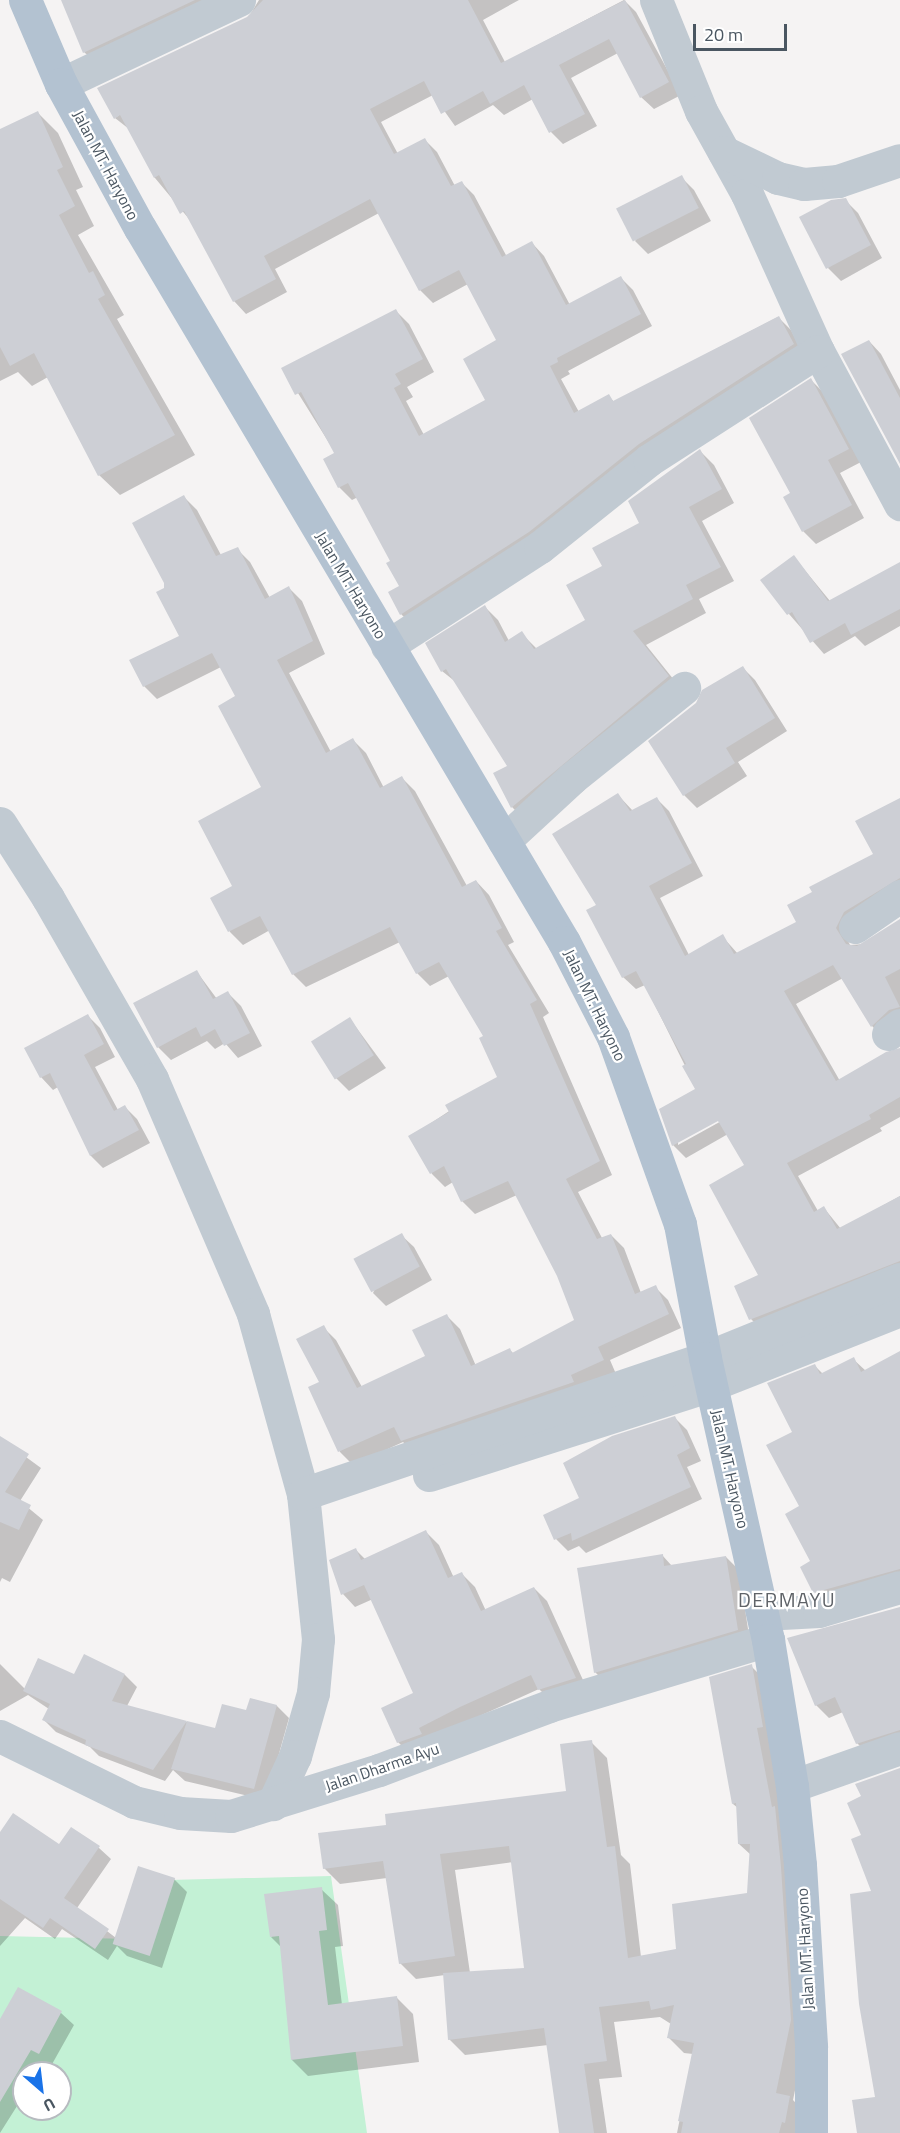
<!DOCTYPE html>
<html>
<head>
<meta charset="utf-8">
<style>
  body { margin:0 }
  #map { position:relative; width:900px; height:2133px; overflow:hidden; background:#f5f3f3; font-family:"Titillium Web",sans-serif }
  div>[style] { position:absolute }
  [style*='--x'] { left:calc(var(--x)*1px); top:calc(var(--y)*1px); width:calc(var(--w)*1px); rotate:calc(var(--a)*1deg) }
  .green>* { inset:0; background:#c3f1d5 }
  .shadow>* { inset:0; background:#0003 }
  .building>* { inset:0; background:#cdcfd5; transform-origin:0 0 }
  .minor>* { height:33px; margin:-16.5px; padding:0 16.5px; transform-origin:16.5px; border-radius:16.5px; background:#c1cad2 }
  .major>* { height:33px; margin:-16.5px; padding:0 16.5px; transform-origin:16.5px; border-radius:16.5px; background:#b3c2d1 }
  span { translate:-50% -50%; white-space:nowrap; text-align:center; line-height:1.15; -webkit-text-stroke:4.5px #fff; paint-order:stroke }
  .street-label { font-size:16px; color:#4a5661 }
  .quarter-label { font-size:20px; color:#5f6368; letter-spacing:1.5px }
  .north { position:absolute; left:12px; top:2061px; width:60px; height:60px; box-sizing:border-box; background:#fff; border:2px solid #b7bbc0; border-radius:50%; rotate:152deg; font-size:16px; font-weight:700; line-height:24px; text-align:center; color:#4a5661 }
  .north::after { content:''; display:block; margin:auto; width:21px; height:27px; background:#1a73e8; clip-path:polygon(50% 0,100% 100%,50% 72%,0 100%) }
  .scale { position:absolute; left:693px; top:24px; width:94px; height:27px; box-sizing:border-box; border:3px solid #4a5661; border-top:0; padding-left:8px; font-size:18px; line-height:21px; white-space:nowrap; color:#4a5661; -webkit-text-stroke:4px #fff; paint-order:stroke }
</style>
</head>
<body>
<div id="map">
  <div class="green">
    <div style="clip-path:polygon(evenodd,331px 1876px,367px 2133px,0 2133px,0 1936px,130px 1939px,169px 1880px,331px 1876px,24px 2073px,60px 2073px,60px 2109px,24px 2109px,24px 2073px)"></div>
  </div>
  <div class="shadow">
    <div style="clip-path:polygon(63px 0,234px 0,97px 64px,84px 52px)"></div>
    <div style="clip-path:polygon(259px 0,519px 0,483px 20px,505px 62px,624px 0,636px 12px,681px 95px,654px 109px,641px 97px,618px 53px,571px 78px,597px 126px,563px 144px,551px 132px,533px 99px,504px 115px,493px 105px,455px 126px,433px 95px,381px 122px,398px 154px,425px 140px,437px 152px,455px 186px,461px 182px,474px 195px,507px 257px,532px 243px,544px 256px,570px 305px,621px 278px,633px 290px,652px 326px,568px 371px,570px 374px,561px 379px,579px 412px,609px 396px,614px 402px,778px 317px,791px 330px,805px 357px,414px 627px,401px 614px,390px 592px,401px 587px,392px 562px,358px 497px,352px 500px,339px 487px,325px 460px,336px 454px,283px 369px,396px 311px,409px 324px,434px 372px,407px 387px,413px 397px,406px 401px,424px 435px,487px 401px,498px 340px,468px 284px,433px 303px,420px 290px,379px 213px,275px 269px,287px 292px,246px 314px,234px 301px,194px 225px,155px 178px,129px 129px,115px 118px,248px 18px)"></div>
    <div style="clip-path:polygon(38px 113px,58px 133px,83px 187px,76px 190px,94px 226px,78px 235px,124px 315px,117px 319px,195px 455px,120px 495px,99px 475px,48px 377px,32px 386px,18px 372px,0 381px,0 130px)"></div>
    <div style="clip-path:polygon(681px 177px,694px 190px,711px 221px,648px 254px,635px 241px)"></div>
    <div style="clip-path:polygon(845px 200px,858px 213px,882px 258px,841px 281px,828px 268px)"></div>
    <div style="clip-path:polygon(869px 341px,881px 354px,900px 390px,900px 461px)"></div>
    <div style="clip-path:polygon(811px 380px,824px 393px,861px 462px,840px 473px,864px 518px,816px 544px,803px 531px,792px 494px)"></div>
    <div style="clip-path:polygon(700px 451px,714px 465px,734px 503px,702px 521px,734px 581px,699px 599px,706px 613px,646px 645px,682px 690px,526px 821px,512px 807px,509px 767px,457px 683px,442px 671px,485px 607px,498px 620px,509px 641px,521px 633px,537px 649px,587px 621px,604px 567px)"></div>
    <div style="clip-path:polygon(184px 497px,197px 510px,221px 555px,237px 549px,250px 562px,270px 598px,289px 588px,302px 601px,325px 654px,289px 673px,331px 752px,353px 740px,366px 753px,384px 788px,402px 778px,415px 791px,467px 886px,476px 881px,489px 895px,514px 942px,508px 945px,549px 1013px,543px 1017px,612px 1175px,578px 1192px,602px 1238px,611px 1235px,624px 1248px,641px 1293px,655px 1287px,668px 1300px,681px 1328px,610px 1360px,616px 1374px,415px 1453px,403px 1442px,353px 1465px,340px 1452px,310px 1387px,321px 1383px,323px 1327px,336px 1340px,362px 1387px,427px 1357px,447px 1316px,460px 1329px,476px 1366px,510px 1350px,514px 1354px,576px 1321px,558px 1276px,517px 1195px,475px 1214px,462px 1201px,453px 1182px,445px 1187px,432px 1174px,410px 1137px,499px 1078px,485px 1037px,449px 976px,430px 986px,417px 973px,400px 942px,306px 987px,293px 974px,270px 930px,243px 945px,230px 932px,212px 898px,234px 886px,263px 788px,237px 697px,221px 667px,157px 699px,144px 686px,181px 636px,165px 589px)"></div>
    <div style="clip-path:polygon(794px 557px,830px 601px,900px 564px,900px 626px,865px 646px,855px 636px,824px 654px,789px 614px)"></div>
    <div style="clip-path:polygon(742px 667px,755px 680px,787px 731px,738px 762px,747px 776px,697px 808px,684px 795px,650px 741px)"></div>
    <div style="clip-path:polygon(evenodd,618px 795px,633px 811px,657px 799px,669px 811px,703px 876px,660px 898px,689px 955px,722px 936px,738px 954px,798px 922px,814px 892px,875px 854px,900px 807px,900px 894px,848px 941px,850px 945px,866px 944px,900px 921px,900px 1026px,884px 1038px,872px 1026px,843px 978px,796px 1004px,840px 1081px,900px 1050px,900px 1117px,880px 1128px,882px 1131px,798px 1176px,818px 1211px,824px 1208px,841px 1229px,900px 1196px,900px 1278px,763px 1331px,751px 1319px,761px 1275px,746px 1166px,728px 1134px,686px 1158px,673px 1145px,697px 1090px,645px 985px,636px 989px,623px 977px,598px 905px,618px 795px,724px 1116px,725px 1119px,678px 1145px,678px 1141px,724px 1116px)"></div>
    <div style="clip-path:polygon(197px 972px,217px 999px,228px 993px,241px 1006px,262px 1046px,238px 1058px,225px 1043px,215px 1049px,207px 1041px,171px 1060px,158px 1047px)"></div>
    <div style="clip-path:polygon(88px 1016px,100px 1028px,115px 1057px,95px 1067px,118px 1110px,125px 1107px,137px 1119px,150px 1143px,103px 1168px,91px 1156px,58px 1087px,53px 1090px,41px 1077px)"></div>
    <div style="clip-path:polygon(350px 1019px,386px 1068px,349px 1091px,336px 1078px)"></div>
    <div style="clip-path:polygon(401px 1235px,414px 1247px,432px 1280px,386px 1306px,373px 1293px)"></div>
    <div style="clip-path:polygon(900px 1353px,900px 1584px,828px 1605px,815px 1592px,794px 1432px,815px 1366px,823px 1374px,853px 1359px,866px 1371px)"></div>
    <div style="clip-path:polygon(675px 1418px,687px 1430px,701px 1461px,687px 1467px,702px 1499px,586px 1553px,579px 1546px,568px 1551px,556px 1539px,545px 1516px,581px 1499px)"></div>
    <div style="clip-path:polygon(0 1438px,41px 1468px,20px 1501px,43px 1520px,10px 1582px,2px 1578px,0 1582px)"></div>
    <div style="clip-path:polygon(426px 1532px,439px 1545px,454px 1578px,462px 1574px,475px 1587px,486px 1611px,534px 1588px,547px 1601px,588px 1691px,552px 1702px,539px 1689px,473px 1719px,411px 1755px,398px 1742px,415px 1693px,373px 1599px,355px 1607px,343px 1594px,331px 1561px,355px 1549px,366px 1560px)"></div>
    <div style="clip-path:polygon(662px 1555px,672px 1566px,726px 1557px,739px 1570px,750px 1642px,608px 1685px,595px 1672px)"></div>
    <div style="clip-path:polygon(900px 1608px,900px 1747px,870px 1756px,857px 1743px,843px 1712px,829px 1718px,816px 1705px)"></div>
    <div style="clip-path:polygon(0 1664px,25px 1689px,75px 1676px,125px 1675px,137px 1687px,127px 1706px,216px 1730px,247px 1712px,251px 1699px,277px 1706px,289px 1718px,266px 1800px,185px 1781px,173px 1770px,165px 1781px,99px 1756px,90px 1747px,56px 1732px,44px 1720px,49px 1709px,28px 1695px,0 1711px)"></div>
    <div style="clip-path:polygon(evenodd,751px 1666px,767px 1682px,806px 2037px,793px 2100px,805px 2113px,800px 2133px,677px 2133px,693px 2054px,684px 2053px,668px 2037px,671px 2024px,660px 2017px,614px 2022px,622px 2077px,599px 2079px,607px 2133px,561px 2133px,548px 2045px,465px 2055px,449px 2039px,445px 1975px,416px 1979px,400px 1963px,387px 1878px,340px 1884px,324px 1868px,388px 1826px,568px 1792px,591px 1742px,607px 1758px,621px 1855px,630px 1864px,641px 1957px,677px 1951px,749px 1895px,751px 1855px,739px 1844px,738px 1808px,733px 1804px,751px 1666px,513px 1862px,526px 1969px,470px 1973px,455px 1870px,513px 1862px)"></div>
    <div style="clip-path:polygon(0 1834px,59px 1846px,99px 1848px,111px 1859px,77px 1908px,116px 1938px,174px 1879px,187px 1892px,162px 1968px,127px 1956px,117px 1946px,108px 1960px,62px 1929px,55px 1939px,25px 1918px,0 1946px)"></div>
    <div style="clip-path:polygon(321px 1889px,338px 1905px,343px 1946px,335px 1947px,342px 2005px,397px 1998px,413px 2014px,419px 2062px,308px 2076px,292px 2060px,281px 1947px,271px 1937px)"></div>
    <div style="clip-path:polygon(18px 1989px,61px 2013px,74px 2025px,51px 2066px,44px 2062px,37px 2073px,24px 2073px,24px 2095px,0 2133px,0 2021px)"></div>
  </div>
  <div class="building">
    <div style="clip-path:polygon(61px 0,195px 0,83px 53px)"></div>
    <div style="clip-path:polygon(263px 0,468px 0,501px 63px,625px 0,669px 82px,640px 98px,609px 39px,559px 65px,585px 114px,549px 133px,524px 85px,490px 104px,483px 91px,441px 114px,424px 81px,370px 109px,394px 154px,425px 138px,451px 186px,462px 181px,502px 257px,532px 241px,566px 305px,621px 276px,641px 314px,557px 358px,558px 362px,550px 366px,574px 413px,609px 394px,613px 401px,779px 316px,794px 344px,639px 444px,529px 532px,400px 615px,388px 592px,399px 586px,386px 563px,390px 561px,348px 483px,338px 488px,323px 459px,334px 453px,301px 392px,295px 395px,281px 368px,396px 309px,423px 359px,395px 374px,401px 384px,394px 388px,419px 436px,485px 400px,463px 359px,496px 340px,459px 270px,419px 291px,370px 199px,264px 256px,276px 279px,233px 302px,184px 211px,180px 214px,159px 175px,154px 178px,120px 115px,114px 119px,97px 88px,247px 17px)"></div>
    <div style="clip-path:polygon(38px 111px,63px 167px,57px 170px,75px 206px,59px 215px,89px 273px,93px 271px,105px 295px,98px 299px,175px 435px,98px 476px,34px 353px,10px 366px,0 347px,0 129px)"></div>
    <div style="left:682px;top:175px;width:37px;height:74px;rotate:63deg"></div>
    <div style="clip-path:polygon(846px 198px,871px 245px,826px 269px,799px 217px,831px 200px)"></div>
    <div style="clip-path:polygon(869px 340px,900px 398px,900px 464px,841px 354px)"></div>
    <div style="clip-path:polygon(811px 378px,849px 449px,828px 460px,852px 505px,802px 532px,783px 497px,790px 493px,749px 418px)"></div>
    <div style="clip-path:polygon(700px 449px,722px 489px,689px 507px,721px 567px,686px 585px,693px 599px,633px 631px,669px 676px,511px 808px,493px 773px,507px 766px,446px 669px,441px 672px,425px 643px,485px 605px,505px 642px,522px 631px,534px 649px,585px 620px,566px 585px,602px 566px,592px 548px,639px 523px,628px 501px)"></div>
    <div style="clip-path:polygon(184px 495px,216px 556px,238px 547px,265px 599px,289px 586px,313px 641px,277px 660px,326px 753px,353px 738px,380px 788px,402px 776px,462px 887px,476px 880px,502px 928px,496px 931px,537px 1000px,530px 1004px,600px 1161px,566px 1179px,597px 1239px,611px 1234px,635px 1294px,656px 1285px,669px 1314px,598px 1347px,604px 1360px,571px 1375px,574px 1382px,401px 1441px,394px 1427px,338px 1452px,308px 1387px,319px 1382px,296px 1339px,324px 1325px,357px 1388px,425px 1356px,412px 1330px,447px 1314px,471px 1366px,510px 1348px,512px 1353px,574px 1320px,557px 1276px,508px 1181px,461px 1202px,444px 1166px,430px 1174px,408px 1136px,449px 1112px,445px 1105px,497px 1077px,479px 1038px,483px 1036px,439px 962px,416px 974px,390px 927px,292px 975px,260px 916px,228px 932px,210px 898px,232px 886px,198px 821px,261px 787px,218px 706px,235px 696px,212px 653px,143px 687px,129px 660px,179px 636px,156px 592px,164px 588px,164px 583px,132px 523px)"></div>
    <div style="clip-path:polygon(794px 555px,828px 601px,900px 562px,900px 609px,851px 635px,845px 623px,810px 643px,792px 612px,787px 615px,760px 580px)"></div>
    <div style="clip-path:polygon(743px 666px,775px 718px,726px 748px,735px 763px,683px 796px,648px 741px,696px 703px,702px 690px)"></div>
    <div style="clip-path:polygon(618px 793px,630px 811px,657px 797px,692px 863px,649px 886px,685px 956px,723px 934px,734px 954px,796px 922px,787px 905px,812px 892px,809px 887px,873px 854px,855px 821px,900px 798px,900px 878px,844px 912px,836px 928px,846px 944px,857px 946px,900px 919px,900px 969px,885px 977px,900px 1007px,889px 1010px,871px 1027px,833px 965px,784px 991px,836px 1081px,886px 1052px,900px 1048px,900px 1097px,869px 1115px,871px 1119px,787px 1163px,814px 1212px,824px 1206px,837px 1229px,900px 1196px,900px 1261px,749px 1320px,734px 1286px,758px 1275px,709px 1185px,744px 1165px,718px 1121px,672px 1146px,659px 1109px,695px 1089px,682px 1066px,686px 1064px,636px 971px,622px 978px,586px 910px,596px 905px,552px 834px)"></div>
    <div style="clip-path:polygon(197px 970px,213px 999px,228px 991px,250px 1033px,224px 1046px,215px 1029px,201px 1037px,196px 1027px,157px 1048px,133px 1003px)"></div>
    <div style="clip-path:polygon(88px 1014px,104px 1044px,84px 1055px,114px 1111px,125px 1105px,139px 1130px,90px 1156px,50px 1073px,40px 1078px,24px 1048px)"></div>
    <div style="left:350px;top:1017px;width:45px;height:46px;rotate:58deg"></div>
    <div style="left:402px;top:1233px;width:38px;height:55px;rotate:62deg"></div>
    <div style="clip-path:polygon(900px 1351px,900px 1569px,813px 1593px,800px 1567px,810px 1561px,785px 1514px,799px 1506px,766px 1445px,792px 1432px,767px 1383px,815px 1364px,820px 1374px,854px 1357px,861px 1372px)"></div>
    <div style="clip-path:polygon(675px 1416px,690px 1448px,677px 1455px,691px 1487px,572px 1541px,571px 1533px,554px 1540px,543px 1515px,579px 1498px,563px 1463px,612px 1436px)"></div>
    <div style="clip-path:polygon(0 1436px,29px 1454px,5px 1492px,31px 1505px,19px 1530px,0 1522px)"></div>
    <div style="clip-path:polygon(426px 1530px,448px 1578px,462px 1572px,481px 1611px,534px 1587px,576px 1678px,538px 1690px,531px 1675px,460px 1707px,419px 1728px,422px 1734px,397px 1743px,381px 1708px,413px 1693px,364px 1585px,341px 1595px,329px 1560px,356px 1548px,361px 1560px)"></div>
    <div style="clip-path:polygon(663px 1554px,664px 1566px,726px 1556px,738px 1630px,594px 1673px,577px 1568px)"></div>
    <div style="clip-path:polygon(900px 1607px,900px 1730px,856px 1744px,835px 1697px,815px 1706px,787px 1638px)"></div>
    <div style="clip-path:polygon(84px 1654px,125px 1674px,112px 1701px,187px 1721px,153px 1770px,85px 1745px,86px 1740px,42px 1720px,50px 1704px,23px 1691px,38px 1658px,74px 1674px)"></div>
    <div style="clip-path:polygon(752px 1664px,763px 1727px,757px 1728px,772px 1807px,775px 1806px,781px 1867px,791px 2020px,776px 2093px,790px 2096px,785px 2123px,782px 2122px,779px 2133px,681px 2133px,683px 2122px,678px 2121px,694px 2043px,667px 2038px,674px 2005px,651px 2010px,649px 2001px,599px 2007px,607px 2061px,584px 2064px,594px 2133px,559px 2133px,544px 2028px,448px 2040px,443px 1973px,524px 1968px,509px 1846px,440px 1854px,455px 1956px,399px 1964px,383px 1861px,323px 1869px,318px 1833px,386px 1825px,385px 1814px,566px 1791px,560px 1744px,592px 1740px,607px 1847px,615px 1846px,628px 1958px,676px 1949px,672px 1904px,747px 1893px,750px 1844px,738px 1844px,736px 1803px,732px 1804px,709px 1677px)"></div>
    <div style="clip-path:polygon(250px 1698px,277px 1705px,254px 1789px,171px 1769px,187px 1721px,215px 1728px,222px 1704px,246px 1710px)"></div>
    <div style="clip-path:polygon(900px 1768px,900px 2133px,857px 2133px,852px 2100px,875px 2097px,859px 2004px,850px 1894px,871px 1891px,851px 1839px,861px 1835px,847px 1803px,861px 1796px,855px 1784px)"></div>
    <div style="clip-path:polygon(13px 1813px,59px 1844px,71px 1827px,100px 1846px,64px 1898px,109px 1929px,95px 1949px,50px 1918px,43px 1928px,0 1899px,0 1832px)"></div>
    <div style="left:138px;top:1866px;width:39px;height:82px;rotate:18deg"></div>
    <div style="clip-path:polygon(322px 1887px,327px 1930px,319px 1931px,328px 2005px,397px 1996px,403px 2046px,291px 2060px,279px 1936px,270px 1937px,264px 1894px)"></div>
    <div style="clip-path:polygon(18px 1987px,62px 2011px,39px 2054px,31px 2050px,0 2102px,0 2019px)"></div>
  </div>
  <div class="minor">
    <div style="--x:656;--y:0;--w:120;--a:67.9"></div>
    <div style="--x:701;--y:111;--w:95;--a:61"></div>
    <div style="--x:747;--y:194;--w:172;--a:65.7"></div>
    <div style="--x:818;--y:351;--w:174;--a:61.8"></div>
    <div style="--x:61;--y:84;--w:197;--a:-25.3"></div>
    <div style="--x:724;--y:152;--w:60;--a:25.7"></div>
    <div style="--x:778;--y:178;--w:27;--a:13"></div>
    <div style="--x:804;--y:184;--w:34;--a:-5"></div>
    <div style="--x:838;--y:181;--w:65;--a:-18.7"></div>
    <div style="--x:387;--y:646;--w:182;--a:-32.9"></div>
    <div style="--x:540;--y:547;--w:139;--a:-38.6"></div>
    <div style="--x:649;--y:460;--w:201;--a:-32.8"></div>
    <div style="--x:0;--y:823;--w:89;--a:57.4"></div>
    <div style="--x:48;--y:898;--w:209;--a:60.1"></div>
    <div style="--x:152;--y:1079;--w:256;--a:66.7"></div>
    <div style="--x:253;--y:1314;--w:187;--a:74.5"></div>
    <div style="--x:303;--y:1494;--w:146;--a:84.1"></div>
    <div style="--x:318;--y:1639;--w:54;--a:95.3"></div>
    <div style="--x:313;--y:1693;--w:66;--a:105.9"></div>
    <div style="--x:295;--y:1756;--w:53;--a:114.6"></div>
    <div style="--x:504;--y:841;--w:93;--a:-42.8"></div>
    <div style="--x:572;--y:778;--w:144;--a:-38.8"></div>
    <div style="--x:855;--y:927;--w:55;--a:-34.6"></div>
    <div style="--x:888;--y:1034;--w:15;--a:-37"></div>
    <div style="--x:429;--y:1475;--w:296;--a:-17.7"></div>
    <div style="--x:711;--y:1385;--w:203;--a:-21.6"></div>
    <div style="--x:303;--y:1494;--w:424;--a:-18.7"></div>
    <div style="--x:705;--y:1358;--w:210;--a:-22.1"></div>
    <div style="--x:763;--y:1614;--w:56;--a:-3.1"></div>
    <div style="--x:819;--y:1611;--w:84;--a:-16.5"></div>
    <div style="--x:0;--y:1736;--w:149;--a:26.2"></div>
    <div style="--x:134;--y:1802;--w:47;--a:13.4"></div>
    <div style="--x:180;--y:1813;--w:51;--a:3.4"></div>
    <div style="--x:231;--y:1816;--w:155;--a:-17.3"></div>
    <div style="--x:379;--y:1770;--w:182;--a:-20.6"></div>
    <div style="--x:549;--y:1706;--w:229;--a:-16.8"></div>
    <div style="--x:792;--y:1786;--w:114;--a:-19.4"></div>
  </div>
  <div class="major">
    <div style="--x:25;--y:0;--w:91;--a:66.8"></div>
    <div style="--x:61;--y:84;--w:164;--a:61.3"></div>
    <div style="--x:140;--y:228;--w:830;--a:59.3"></div>
    <div style="--x:564;--y:942;--w:107;--a:62.7"></div>
    <div style="--x:613;--y:1037;--w:199;--a:70.3"></div>
    <div style="--x:680;--y:1224;--w:136;--a:79.4"></div>
    <div style="--x:705;--y:1358;--w:289;--a:77.4"></div>
    <div style="--x:768;--y:1640;--w:148;--a:80.7"></div>
    <div style="--x:792;--y:1786;--w:79;--a:84.2"></div>
    <div style="--x:800;--y:1865;--w:182;--a:86.5"></div>
    <div style="--x:811;--y:2047;--w:86;--a:90"></div>
  </div>
  <div class="street-label">
    <span style="left:106px;top:165px;rotate:62deg">Jalan MT. Haryono</span>
    <span style="left:351px;top:585px;rotate:59deg">Jalan MT. Haryono</span>
    <span style="left:595px;top:1005px;rotate:64deg">Jalan MT. Haryono</span>
    <span style="left:730px;top:1469px;rotate:77deg">Jalan MT. Haryono</span>
    <span style="left:382px;top:1767px;rotate:-19deg">Jalan Dharma Ayu</span>
    <span style="left:805px;top:1949px;rotate:-93deg">Jalan MT. Haryono</span>
  </div>
  <div class="quarter-label">
    <span style="left:787px;top:1599px">DERMAYU</span>
  </div>
  <div class="north">U</div>
  <div class="scale">20 m</div>
</div>
</body>
</html>
